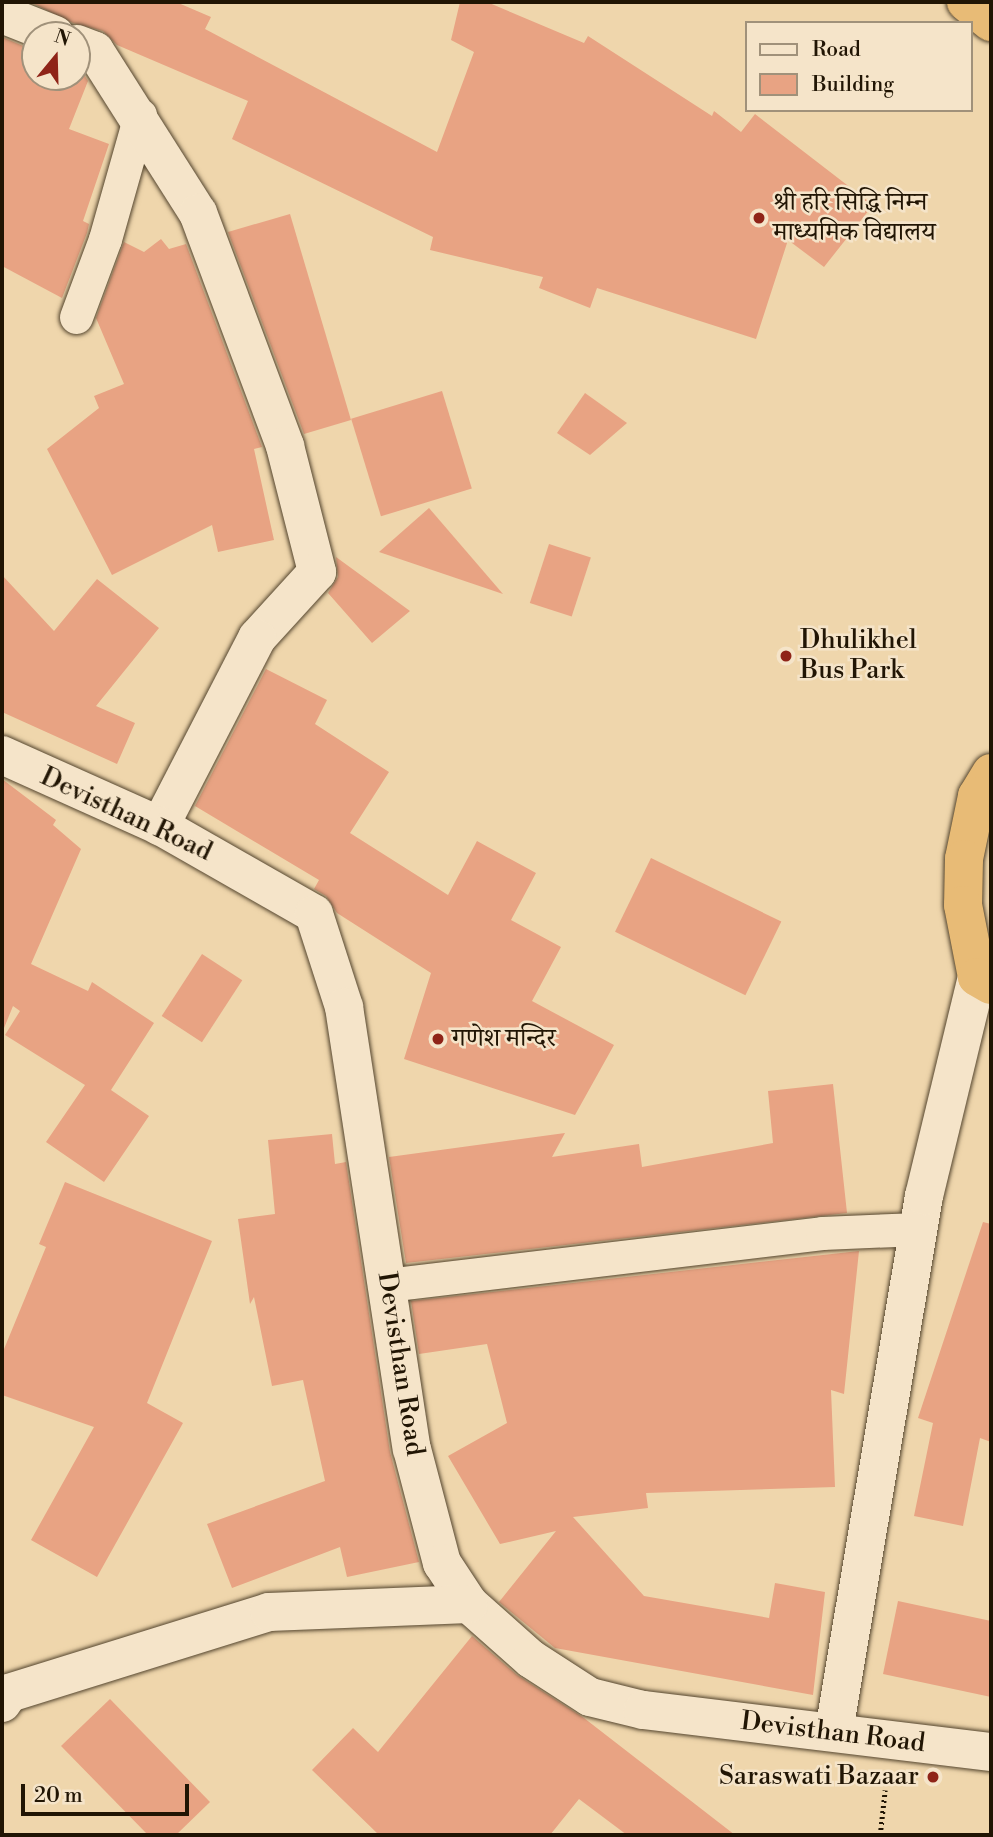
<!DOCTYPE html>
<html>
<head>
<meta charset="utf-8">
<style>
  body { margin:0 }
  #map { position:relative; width:993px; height:1837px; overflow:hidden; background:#efd6ac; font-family:"Libre Bodoni","Noto Serif Devanagari",serif }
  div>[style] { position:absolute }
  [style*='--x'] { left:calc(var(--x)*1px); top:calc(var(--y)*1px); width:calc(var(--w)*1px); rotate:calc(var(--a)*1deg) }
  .building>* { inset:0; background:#e8a383; transform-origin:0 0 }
  .path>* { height:4.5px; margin-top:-2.25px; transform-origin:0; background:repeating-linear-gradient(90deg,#211504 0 2px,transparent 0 5.5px) }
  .roads { filter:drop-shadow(0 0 2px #54452e) drop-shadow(0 0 2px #54452e) }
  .service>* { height:33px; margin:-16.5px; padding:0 16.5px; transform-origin:16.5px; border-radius:16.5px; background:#f5e4c9 }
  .minor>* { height:38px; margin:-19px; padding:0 19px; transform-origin:19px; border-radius:19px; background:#f5e4c9 }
  .trunk>* { height:38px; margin:-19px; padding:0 19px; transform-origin:19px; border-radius:19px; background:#e8bb76 }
  .dots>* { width:19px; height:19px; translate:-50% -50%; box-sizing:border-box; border:4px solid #f5e4c9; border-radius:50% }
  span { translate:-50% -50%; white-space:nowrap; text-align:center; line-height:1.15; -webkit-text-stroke:5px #f5e4c9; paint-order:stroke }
  .poi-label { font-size:26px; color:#211504 }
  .left { translate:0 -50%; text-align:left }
  .right { translate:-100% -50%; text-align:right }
  .street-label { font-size:26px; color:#211504 }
  .frame { position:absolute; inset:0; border:4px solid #211504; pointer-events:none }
  .legend { position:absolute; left:745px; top:21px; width:228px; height:91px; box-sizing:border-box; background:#f5e4c9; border:2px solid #a0917a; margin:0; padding:9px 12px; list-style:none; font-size:21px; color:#211504 }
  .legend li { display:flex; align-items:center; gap:14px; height:35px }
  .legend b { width:35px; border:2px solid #a0917a }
  .north { position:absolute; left:21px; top:21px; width:70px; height:70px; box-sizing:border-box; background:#f5e4c9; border:2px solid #a0917a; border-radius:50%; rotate:19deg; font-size:19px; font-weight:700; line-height:28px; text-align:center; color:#211504 }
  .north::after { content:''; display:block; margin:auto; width:24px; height:32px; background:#8f2418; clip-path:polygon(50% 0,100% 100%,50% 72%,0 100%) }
  .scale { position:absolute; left:21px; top:1784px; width:168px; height:32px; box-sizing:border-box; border:4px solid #211504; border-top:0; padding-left:9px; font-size:21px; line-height:24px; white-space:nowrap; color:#211504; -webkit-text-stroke:5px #f5e4c9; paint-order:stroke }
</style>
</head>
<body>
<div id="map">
  <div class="building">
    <div style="clip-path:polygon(30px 2px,176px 2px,211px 17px,205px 29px,437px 152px,474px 52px,451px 40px,460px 2px,487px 2px,584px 43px,588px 36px,712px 116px,714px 111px,741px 132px,755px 114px,873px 205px,824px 267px,788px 240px,756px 339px,597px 288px,590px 308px,539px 288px,543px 277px,430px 250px,433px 237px,232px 139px,248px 101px,117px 45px,103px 31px,73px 23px)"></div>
    <div style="clip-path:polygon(2px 37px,35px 51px,35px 77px,77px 77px,77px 67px,80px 69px,88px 81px,69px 129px,109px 144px,83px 221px,89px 224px,87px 233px,62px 298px,2px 266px)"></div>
    <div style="clip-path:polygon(290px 214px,351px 420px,304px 434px,228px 232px)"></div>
    <div style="clip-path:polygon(161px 239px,169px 249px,186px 244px,262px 447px,254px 449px,274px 540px,218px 552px,212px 525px,112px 575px,47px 449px,99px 408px,94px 396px,124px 384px,96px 318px,124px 242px,144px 252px)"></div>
    <div style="left:442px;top:391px;width:102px;height:95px;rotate:73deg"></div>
    <div style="clip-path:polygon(585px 393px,627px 423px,590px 455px,557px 433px)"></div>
    <div style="clip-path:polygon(429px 508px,503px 594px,379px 552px)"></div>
    <div style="left:549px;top:544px;width:44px;height:62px;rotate:18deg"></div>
    <div style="clip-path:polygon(336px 557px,410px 611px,372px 643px,328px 593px,338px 577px)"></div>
    <div style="clip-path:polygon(2px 575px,54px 631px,97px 579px,159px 628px,96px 706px,135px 723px,117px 764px,2px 712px)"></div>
    <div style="clip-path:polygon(266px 669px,327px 700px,315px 724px,389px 772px,350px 833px,448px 895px,477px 841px,536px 873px,511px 920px,561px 947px,532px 1001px,614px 1045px,575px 1115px,404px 1059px,431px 973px,337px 913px,326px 896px,314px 889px,319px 880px,195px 806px)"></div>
    <div style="clip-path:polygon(2px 779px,56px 820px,53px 825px,81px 849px,31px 964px,88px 991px,92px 982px,154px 1023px,111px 1090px,149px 1116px,104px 1182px,46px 1142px,85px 1085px,5px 1035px,20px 1011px,13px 1006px,2px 1033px)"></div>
    <div style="left:651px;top:858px;width:145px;height:82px;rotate:26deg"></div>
    <div style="left:202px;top:954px;width:48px;height:74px;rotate:33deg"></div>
    <div style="clip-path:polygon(833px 1084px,847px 1213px,406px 1263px,389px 1157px,565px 1133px,552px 1157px,639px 1144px,642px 1167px,773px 1143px,768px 1091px)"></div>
    <div style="clip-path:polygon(332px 1134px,335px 1164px,346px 1162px,390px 1452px,419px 1562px,347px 1577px,340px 1547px,232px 1588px,207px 1524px,325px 1481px,303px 1380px,272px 1386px,254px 1297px,250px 1304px,238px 1219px,275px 1214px,268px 1140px)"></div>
    <div style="clip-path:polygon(65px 1182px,212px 1241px,147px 1403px,183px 1423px,97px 1577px,31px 1540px,94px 1427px,2px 1395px,2px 1354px,46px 1247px,39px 1244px)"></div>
    <div style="clip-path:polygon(983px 1222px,991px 1224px,991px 1442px,980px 1438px,963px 1526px,914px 1516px,933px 1423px,918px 1418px)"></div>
    <div style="clip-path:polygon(859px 1251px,844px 1394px,831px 1390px,835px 1487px,646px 1493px,648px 1508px,573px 1517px,644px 1596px,769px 1618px,775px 1583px,825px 1592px,813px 1695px,555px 1648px,499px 1602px,556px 1531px,500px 1544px,448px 1456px,507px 1423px,487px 1344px,419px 1354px,411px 1301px)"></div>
    <div style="clip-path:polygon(898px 1601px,991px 1621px,991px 1697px,883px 1674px)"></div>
    <div style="clip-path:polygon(472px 1636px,517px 1675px,584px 1718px,735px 1835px,627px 1835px,579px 1799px,550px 1835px,379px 1835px,312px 1770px,353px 1728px,378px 1752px)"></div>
    <div style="clip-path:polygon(110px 1699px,210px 1802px,176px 1835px,148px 1835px,61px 1746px)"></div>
  </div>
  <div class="path">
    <div style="--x:880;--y:1835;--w:45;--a:-83.7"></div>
  </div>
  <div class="roads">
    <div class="service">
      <div style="--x:76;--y:317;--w:83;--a:-69.6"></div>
      <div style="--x:105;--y:239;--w:129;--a:-74.2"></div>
      <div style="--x:387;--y:1285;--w:438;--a:-6.8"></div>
      <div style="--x:822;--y:1233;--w:97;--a:-2.4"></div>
    </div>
    <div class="minor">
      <div style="--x:2;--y:14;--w:57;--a:21.6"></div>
      <div style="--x:77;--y:44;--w:19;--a:21"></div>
      <div style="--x:95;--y:51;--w:192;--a:57.6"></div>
      <div style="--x:198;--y:213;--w:249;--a:69.5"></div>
      <div style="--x:285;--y:446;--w:130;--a:75.7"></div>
      <div style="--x:317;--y:572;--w:89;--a:132.3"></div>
      <div style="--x:257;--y:638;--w:212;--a:117.3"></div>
      <div style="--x:2;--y:755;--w:173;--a:24.2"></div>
      <div style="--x:160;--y:826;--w:177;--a:29.7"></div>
      <div style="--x:314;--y:914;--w:98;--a:72.1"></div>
      <div style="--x:344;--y:1007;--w:447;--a:81.3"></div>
      <div style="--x:412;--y:1449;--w:118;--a:75.3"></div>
      <div style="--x:442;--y:1563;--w:49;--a:56.6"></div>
      <div style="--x:469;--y:1604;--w:83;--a:41.6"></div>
      <div style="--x:531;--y:1659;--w:70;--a:32.8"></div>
      <div style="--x:590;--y:1697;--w:55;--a:13.8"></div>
      <div style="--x:643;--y:1710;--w:351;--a:6.9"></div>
      <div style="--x:2;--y:1703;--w:12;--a:-55"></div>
      <div style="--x:9;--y:1693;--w:272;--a:-17.3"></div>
      <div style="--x:269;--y:1612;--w:200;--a:-2.3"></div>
      <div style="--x:834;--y:1731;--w:543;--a:-80.45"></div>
      <div style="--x:924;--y:1196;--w:225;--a:-76.4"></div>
    </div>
    <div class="trunk">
      <div style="--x:966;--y:2;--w:32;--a:39"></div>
      <div style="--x:991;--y:773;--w:27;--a:121"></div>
      <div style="--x:977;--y:796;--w:64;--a:101.7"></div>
      <div style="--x:964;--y:859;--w:46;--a:91.2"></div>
      <div style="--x:963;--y:905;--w:73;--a:79"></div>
      <div style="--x:977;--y:977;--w:16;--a:30"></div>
    </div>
  </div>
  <div class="dots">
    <div style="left:759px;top:218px;background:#8f2418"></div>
    <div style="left:786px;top:656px;background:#8f2418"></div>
    <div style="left:438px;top:1039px;background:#8f2418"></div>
    <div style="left:933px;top:1777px;background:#8f2418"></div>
  </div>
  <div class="poi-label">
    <span class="left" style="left:773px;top:218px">श्री हरि सिद्धि निम्न<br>माध्यमिक विद्यालय</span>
    <span class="left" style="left:800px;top:656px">Dhulikhel<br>Bus Park</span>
    <span class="left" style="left:452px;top:1039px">गणेश मन्दिर</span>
    <span class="right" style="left:919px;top:1777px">Saraswati Bazaar</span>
  </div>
  <div class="street-label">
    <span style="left:126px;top:815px;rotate:25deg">Devisthan Road</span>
    <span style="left:400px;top:1364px;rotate:81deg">Devisthan Road</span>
    <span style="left:833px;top:1733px;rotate:7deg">Devisthan Road</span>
  </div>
  <div class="frame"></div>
  <ul class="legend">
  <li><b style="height:9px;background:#f5e4c9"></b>Road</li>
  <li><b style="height:19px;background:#e8a383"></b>Building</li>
  </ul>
  <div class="north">N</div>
  <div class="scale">20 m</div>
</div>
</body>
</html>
